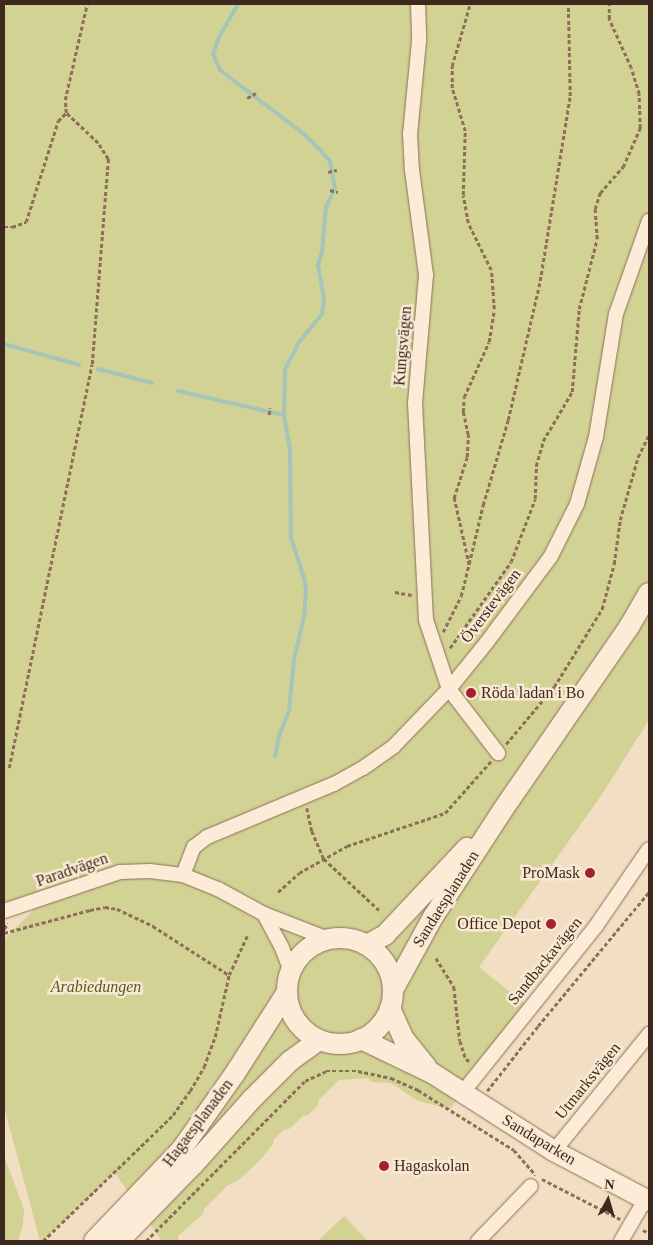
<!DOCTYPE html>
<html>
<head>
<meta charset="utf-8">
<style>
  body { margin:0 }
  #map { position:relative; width:653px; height:1245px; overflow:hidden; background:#f2dec2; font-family:"Times New Roman",serif }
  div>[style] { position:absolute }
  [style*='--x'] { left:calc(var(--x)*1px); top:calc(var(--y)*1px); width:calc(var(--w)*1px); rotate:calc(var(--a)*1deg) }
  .green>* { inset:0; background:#d2d295 }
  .stream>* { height:4px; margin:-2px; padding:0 2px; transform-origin:2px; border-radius:2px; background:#a5c5b8 }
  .path>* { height:2.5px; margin-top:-1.25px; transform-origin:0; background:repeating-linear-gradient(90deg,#8e6e57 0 4px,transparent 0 6.5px) }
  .roads { filter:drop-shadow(0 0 1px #8e6e57) drop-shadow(0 0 1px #8e6e57) }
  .street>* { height:14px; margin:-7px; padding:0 7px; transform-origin:7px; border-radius:7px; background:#fcecd7 }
  .secondary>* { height:20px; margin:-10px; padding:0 10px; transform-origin:10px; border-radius:10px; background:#fcecd7 }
  .secondary>.ring { margin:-10px; padding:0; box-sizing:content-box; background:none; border:20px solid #fcecd7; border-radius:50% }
  .dots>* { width:14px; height:14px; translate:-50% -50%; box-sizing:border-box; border:2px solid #f9e9d3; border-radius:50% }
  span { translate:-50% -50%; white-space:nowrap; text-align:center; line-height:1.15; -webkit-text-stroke:5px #f9e9d3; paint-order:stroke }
  .street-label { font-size:16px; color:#3d291d }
  .poi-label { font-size:16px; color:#3d291d }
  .left { translate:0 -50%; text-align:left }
  .right { translate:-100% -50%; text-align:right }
  .park-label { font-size:16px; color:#545b21; font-style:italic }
  .frame { position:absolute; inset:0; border:5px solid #3d291d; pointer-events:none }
  .north { position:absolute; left:583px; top:1175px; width:50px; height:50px; -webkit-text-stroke:4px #f9e9d3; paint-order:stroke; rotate:6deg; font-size:14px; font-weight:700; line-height:20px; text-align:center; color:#3d291d }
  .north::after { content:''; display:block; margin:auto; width:18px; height:22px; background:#3d291d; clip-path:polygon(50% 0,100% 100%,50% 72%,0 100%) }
</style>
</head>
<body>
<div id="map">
  <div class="green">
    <div style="clip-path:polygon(4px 4px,649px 4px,649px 720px,601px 796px,479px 967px,530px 1008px,450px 1109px,418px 1101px,391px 1083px,372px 1082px,368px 1078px,339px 1080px,319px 1100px,318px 1105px,308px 1115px,303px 1116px,289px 1129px,285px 1129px,274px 1139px,273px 1144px,261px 1159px,240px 1179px,227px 1186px,204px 1209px,203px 1214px,178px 1236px,178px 1241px,162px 1241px,115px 1173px,43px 1241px,40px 1241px,4px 1107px,4px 939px,32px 912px,36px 902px,4px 911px)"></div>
    <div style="clip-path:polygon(4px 1156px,24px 1209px,23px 1225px,18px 1241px,4px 1241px)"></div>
    <div style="clip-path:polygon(344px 1216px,368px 1241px,318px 1241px)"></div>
  </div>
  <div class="stream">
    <div style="--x:238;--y:4;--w:38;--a:120"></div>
    <div style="--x:219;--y:37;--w:18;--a:109"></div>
    <div style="--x:213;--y:54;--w:17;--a:66"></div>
    <div style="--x:220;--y:70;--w:106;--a:37.3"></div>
    <div style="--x:304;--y:134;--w:23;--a:45"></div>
    <div style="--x:320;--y:150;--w:15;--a:48"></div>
    <div style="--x:330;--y:161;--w:27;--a:80"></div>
    <div style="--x:335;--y:188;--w:21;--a:115"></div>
    <div style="--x:326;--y:207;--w:45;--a:95.1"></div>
    <div style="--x:322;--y:252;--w:14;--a:107"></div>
    <div style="--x:318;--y:265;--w:34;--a:80"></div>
    <div style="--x:324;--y:298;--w:16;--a:97"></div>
    <div style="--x:322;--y:314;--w:38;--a:129"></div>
    <div style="--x:298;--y:344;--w:29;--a:117"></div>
    <div style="--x:285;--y:370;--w:45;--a:91.3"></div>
    <div style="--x:284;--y:415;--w:34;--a:80"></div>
    <div style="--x:290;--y:448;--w:90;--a:89.4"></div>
    <div style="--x:291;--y:538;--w:38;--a:72"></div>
    <div style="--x:303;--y:574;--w:16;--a:79"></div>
    <div style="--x:306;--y:590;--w:26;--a:94"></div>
    <div style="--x:304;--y:616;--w:45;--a:102.8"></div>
    <div style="--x:294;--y:660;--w:51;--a:95.6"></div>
    <div style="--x:289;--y:711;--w:27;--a:112"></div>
    <div style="--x:279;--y:736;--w:20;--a:101"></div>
    <div style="--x:4;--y:344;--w:78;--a:15.6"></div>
    <div style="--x:98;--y:369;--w:56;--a:14.5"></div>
    <div style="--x:178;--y:391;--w:109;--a:12.8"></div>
  </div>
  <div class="path">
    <div style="--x:247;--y:98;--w:10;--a:-29"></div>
    <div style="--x:328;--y:172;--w:9;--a:-13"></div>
    <div style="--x:330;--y:190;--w:8;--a:14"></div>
    <div style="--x:4;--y:227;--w:8;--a:0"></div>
    <div style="--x:12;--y:227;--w:15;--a:-20"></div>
    <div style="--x:26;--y:222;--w:106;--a:-72.4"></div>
    <div style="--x:58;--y:121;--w:11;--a:-45"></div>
    <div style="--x:269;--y:415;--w:7;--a:-82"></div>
    <div style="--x:469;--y:564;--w:61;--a:-76.7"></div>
    <div style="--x:483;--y:505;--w:89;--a:-73.6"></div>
    <div style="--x:508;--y:420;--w:143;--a:-77"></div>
    <div style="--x:540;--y:281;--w:187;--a:-80.8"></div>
    <div style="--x:570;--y:96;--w:92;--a:-91.2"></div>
    <div style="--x:395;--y:592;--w:17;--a:10"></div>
    <div style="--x:443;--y:632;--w:40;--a:-63.4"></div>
    <div style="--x:461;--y:596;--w:32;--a:-76"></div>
    <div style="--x:469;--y:565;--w:69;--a:-102.6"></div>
    <div style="--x:454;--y:498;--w:43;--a:-72.4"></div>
    <div style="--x:467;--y:457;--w:22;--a:-87"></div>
    <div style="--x:468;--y:435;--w:24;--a:-102"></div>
    <div style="--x:463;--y:412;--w:15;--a:-86"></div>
    <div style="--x:464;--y:397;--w:60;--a:-65.6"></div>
    <div style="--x:489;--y:342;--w:33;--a:-81"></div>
    <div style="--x:494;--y:309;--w:39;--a:-94"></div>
    <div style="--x:491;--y:270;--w:52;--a:-116.1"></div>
    <div style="--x:468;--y:223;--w:28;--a:-100"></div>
    <div style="--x:463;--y:195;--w:64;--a:-88.2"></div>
    <div style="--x:465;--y:131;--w:45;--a:-106.8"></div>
    <div style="--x:452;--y:88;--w:22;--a:-90"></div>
    <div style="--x:452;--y:66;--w:65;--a:-73.8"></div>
    <div style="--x:450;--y:648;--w:105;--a:-54.7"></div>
    <div style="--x:511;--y:562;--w:67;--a:-69.1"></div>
    <div style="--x:535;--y:499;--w:33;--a:-88"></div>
    <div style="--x:536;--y:466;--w:26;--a:-74"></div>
    <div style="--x:543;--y:441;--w:57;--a:-59.4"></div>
    <div style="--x:572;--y:392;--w:83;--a:-85.2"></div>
    <div style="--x:579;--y:309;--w:72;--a:-75.6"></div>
    <div style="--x:597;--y:239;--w:30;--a:-94"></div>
    <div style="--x:595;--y:209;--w:17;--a:-73"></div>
    <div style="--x:600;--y:193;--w:35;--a:-49"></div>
    <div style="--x:623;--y:167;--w:43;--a:-66.4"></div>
    <div style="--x:640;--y:128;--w:34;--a:-92"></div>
    <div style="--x:639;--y:94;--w:27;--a:-107"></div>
    <div style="--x:631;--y:68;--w:54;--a:-114.2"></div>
    <div style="--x:609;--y:19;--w:15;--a:-90"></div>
    <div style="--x:506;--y:744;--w:75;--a:-49.9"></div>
    <div style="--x:554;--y:687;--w:92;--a:-58.4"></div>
    <div style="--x:602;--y:609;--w:47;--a:-75.1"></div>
    <div style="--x:614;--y:564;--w:44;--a:-82.2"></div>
    <div style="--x:620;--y:520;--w:66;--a:-74.1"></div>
    <div style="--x:638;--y:457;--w:25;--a:-64"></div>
    <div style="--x:9;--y:768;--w:412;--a:-78.4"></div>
    <div style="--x:92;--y:364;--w:206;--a:-85.5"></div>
    <div style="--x:108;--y:159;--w:19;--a:-122"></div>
    <div style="--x:98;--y:143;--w:44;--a:-136.8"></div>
    <div style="--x:66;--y:113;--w:13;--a:-94"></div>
    <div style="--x:65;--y:100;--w:98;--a:-77.1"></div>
    <div style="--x:307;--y:808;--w:24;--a:78"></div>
    <div style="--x:312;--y:831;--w:30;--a:67"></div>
    <div style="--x:324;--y:859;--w:75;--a:42.8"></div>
    <div style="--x:278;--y:892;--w:28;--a:-42"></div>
    <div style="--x:299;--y:873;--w:55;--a:-29.4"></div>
    <div style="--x:347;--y:846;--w:103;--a:-18.6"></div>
    <div style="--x:445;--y:813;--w:69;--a:-48.5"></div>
    <div style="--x:4;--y:929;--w:7;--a:-56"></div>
    <div style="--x:4;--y:933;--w:89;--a:-15"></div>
    <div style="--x:90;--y:910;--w:15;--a:-11"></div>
    <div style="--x:105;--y:907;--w:12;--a:9"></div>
    <div style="--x:117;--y:909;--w:40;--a:25"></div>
    <div style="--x:153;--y:926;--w:90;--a:32.8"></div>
    <div style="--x:436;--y:958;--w:34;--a:58"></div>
    <div style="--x:454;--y:987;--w:54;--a:83.7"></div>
    <div style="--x:460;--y:1041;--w:19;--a:72"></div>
    <div style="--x:466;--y:1059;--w:6;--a:31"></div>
    <div style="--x:487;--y:1091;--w:83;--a:-51.9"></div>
    <div style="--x:538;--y:1026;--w:174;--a:-50.4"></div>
    <div style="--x:542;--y:1179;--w:88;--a:27.1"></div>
    <div style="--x:643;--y:1230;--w:7;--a:27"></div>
    <div style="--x:43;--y:1241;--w:181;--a:-44.1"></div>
    <div style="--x:173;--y:1115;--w:29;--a:-55"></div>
    <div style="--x:190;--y:1091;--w:28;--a:-60"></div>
    <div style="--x:204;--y:1067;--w:32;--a:-70"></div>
    <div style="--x:215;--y:1037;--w:64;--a:-77.3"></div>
    <div style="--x:229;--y:975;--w:43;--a:-65.2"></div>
    <div style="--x:146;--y:1241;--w:226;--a:-45.2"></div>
    <div style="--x:305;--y:1081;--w:23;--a:-25"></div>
    <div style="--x:326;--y:1071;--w:32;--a:0"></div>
    <div style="--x:358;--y:1071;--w:34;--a:12"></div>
    <div style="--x:391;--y:1078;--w:30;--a:24"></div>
    <div style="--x:418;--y:1090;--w:113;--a:32"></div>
    <div style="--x:514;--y:1150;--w:33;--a:49"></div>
  </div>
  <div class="roads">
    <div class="street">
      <div style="--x:418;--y:4;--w:37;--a:88"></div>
      <div style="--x:419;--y:41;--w:93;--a:95.5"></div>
      <div style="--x:410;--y:134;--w:36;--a:87"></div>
      <div style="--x:412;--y:170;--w:106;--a:82.4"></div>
      <div style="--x:426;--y:275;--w:128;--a:94.9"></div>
      <div style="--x:415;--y:403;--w:217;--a:87.1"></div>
      <div style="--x:426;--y:620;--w:73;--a:71.6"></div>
      <div style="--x:449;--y:689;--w:81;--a:52.6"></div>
      <div style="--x:183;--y:875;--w:30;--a:-69"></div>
      <div style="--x:194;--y:847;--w:16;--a:-38"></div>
      <div style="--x:207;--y:837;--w:138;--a:-22.7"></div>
      <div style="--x:334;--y:784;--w:33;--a:-29"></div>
      <div style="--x:363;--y:768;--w:37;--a:-35"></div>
      <div style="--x:393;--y:747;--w:81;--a:-46"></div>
      <div style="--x:449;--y:689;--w:60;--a:-51"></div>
      <div style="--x:487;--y:642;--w:107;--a:-53.3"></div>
      <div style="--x:551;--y:556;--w:58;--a:-63.4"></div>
      <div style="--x:577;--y:504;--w:70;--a:-74.2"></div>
      <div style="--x:596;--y:437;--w:125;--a:-80.8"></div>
      <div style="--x:616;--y:314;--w:99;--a:-70.5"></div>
      <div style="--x:4;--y:911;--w:122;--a:-18.6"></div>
      <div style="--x:120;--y:872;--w:30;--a:-2"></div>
      <div style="--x:150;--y:871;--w:33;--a:7"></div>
      <div style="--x:183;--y:875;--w:38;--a:22"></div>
      <div style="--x:218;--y:889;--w:52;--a:28.5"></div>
      <div style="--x:264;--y:914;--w:69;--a:21.3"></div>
      <div style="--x:264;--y:914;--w:38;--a:62"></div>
      <div style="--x:282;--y:948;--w:25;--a:69"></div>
      <div style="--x:463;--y:1092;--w:213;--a:-51.3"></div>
      <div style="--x:596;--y:926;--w:93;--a:-55.5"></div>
      <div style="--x:554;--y:1151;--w:151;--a:-50.9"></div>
      <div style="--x:478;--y:1241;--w:76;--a:-46.1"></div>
      <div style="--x:621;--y:1241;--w:48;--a:-59.7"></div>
    </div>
    <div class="secondary">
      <div class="ring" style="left:287px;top:938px;width:86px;height:86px"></div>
      <div style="--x:367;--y:945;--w:21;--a:-29"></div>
      <div style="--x:385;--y:935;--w:120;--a:-46.7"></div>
      <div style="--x:393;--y:990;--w:83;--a:-61.3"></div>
      <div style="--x:433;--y:917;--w:126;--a:-56.9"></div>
      <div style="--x:502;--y:811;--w:224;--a:-55.4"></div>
      <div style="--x:629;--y:627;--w:39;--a:-60"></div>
      <div style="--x:390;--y:1008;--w:34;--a:66"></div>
      <div style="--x:404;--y:1039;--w:36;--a:51"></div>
      <div style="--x:361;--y:1039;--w:79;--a:25.6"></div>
      <div style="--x:432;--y:1073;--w:145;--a:32.6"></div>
      <div style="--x:554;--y:1151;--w:107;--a:27.8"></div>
      <div style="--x:94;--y:1241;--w:126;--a:-46.3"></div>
      <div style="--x:181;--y:1150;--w:92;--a:-54.8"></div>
      <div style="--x:234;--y:1075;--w:98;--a:-57.4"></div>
      <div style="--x:119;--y:1241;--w:107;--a:-45.8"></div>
      <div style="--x:194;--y:1164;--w:87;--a:-48.3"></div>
      <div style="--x:252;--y:1099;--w:54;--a:-45"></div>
      <div style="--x:290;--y:1061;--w:36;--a:-36"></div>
    </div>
  </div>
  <div class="dots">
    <div style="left:471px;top:693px;background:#a42132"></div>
    <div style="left:590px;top:873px;background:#a42132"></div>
    <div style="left:551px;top:924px;background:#a42132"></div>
    <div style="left:384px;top:1166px;background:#a42132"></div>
  </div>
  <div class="street-label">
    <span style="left:403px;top:346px;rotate:-85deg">Kungsvägen</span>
    <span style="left:491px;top:606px;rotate:-53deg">Överstevägen</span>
    <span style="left:72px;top:870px;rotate:-19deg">Paradvägen</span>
    <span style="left:446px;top:899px;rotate:-58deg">Sandaesplanaden</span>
    <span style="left:545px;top:961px;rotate:-51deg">Sandbackavägen</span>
    <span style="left:588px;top:1081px;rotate:-51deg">Utmarksvägen</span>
    <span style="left:198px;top:1123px;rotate:-53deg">Hagaesplanaden</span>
    <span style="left:539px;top:1140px;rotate:31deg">Sandaparken</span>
  </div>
  <div class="poi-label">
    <span class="left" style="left:481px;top:693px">Röda ladan i Bo</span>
    <span class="right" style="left:580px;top:873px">ProMask</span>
    <span class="right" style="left:541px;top:924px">Office Depot</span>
    <span class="left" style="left:394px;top:1166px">Hagaskolan</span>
  </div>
  <div class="park-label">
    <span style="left:96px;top:987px">Arabiedungen</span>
  </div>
  <div class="frame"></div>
  <div class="north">N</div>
</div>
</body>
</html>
